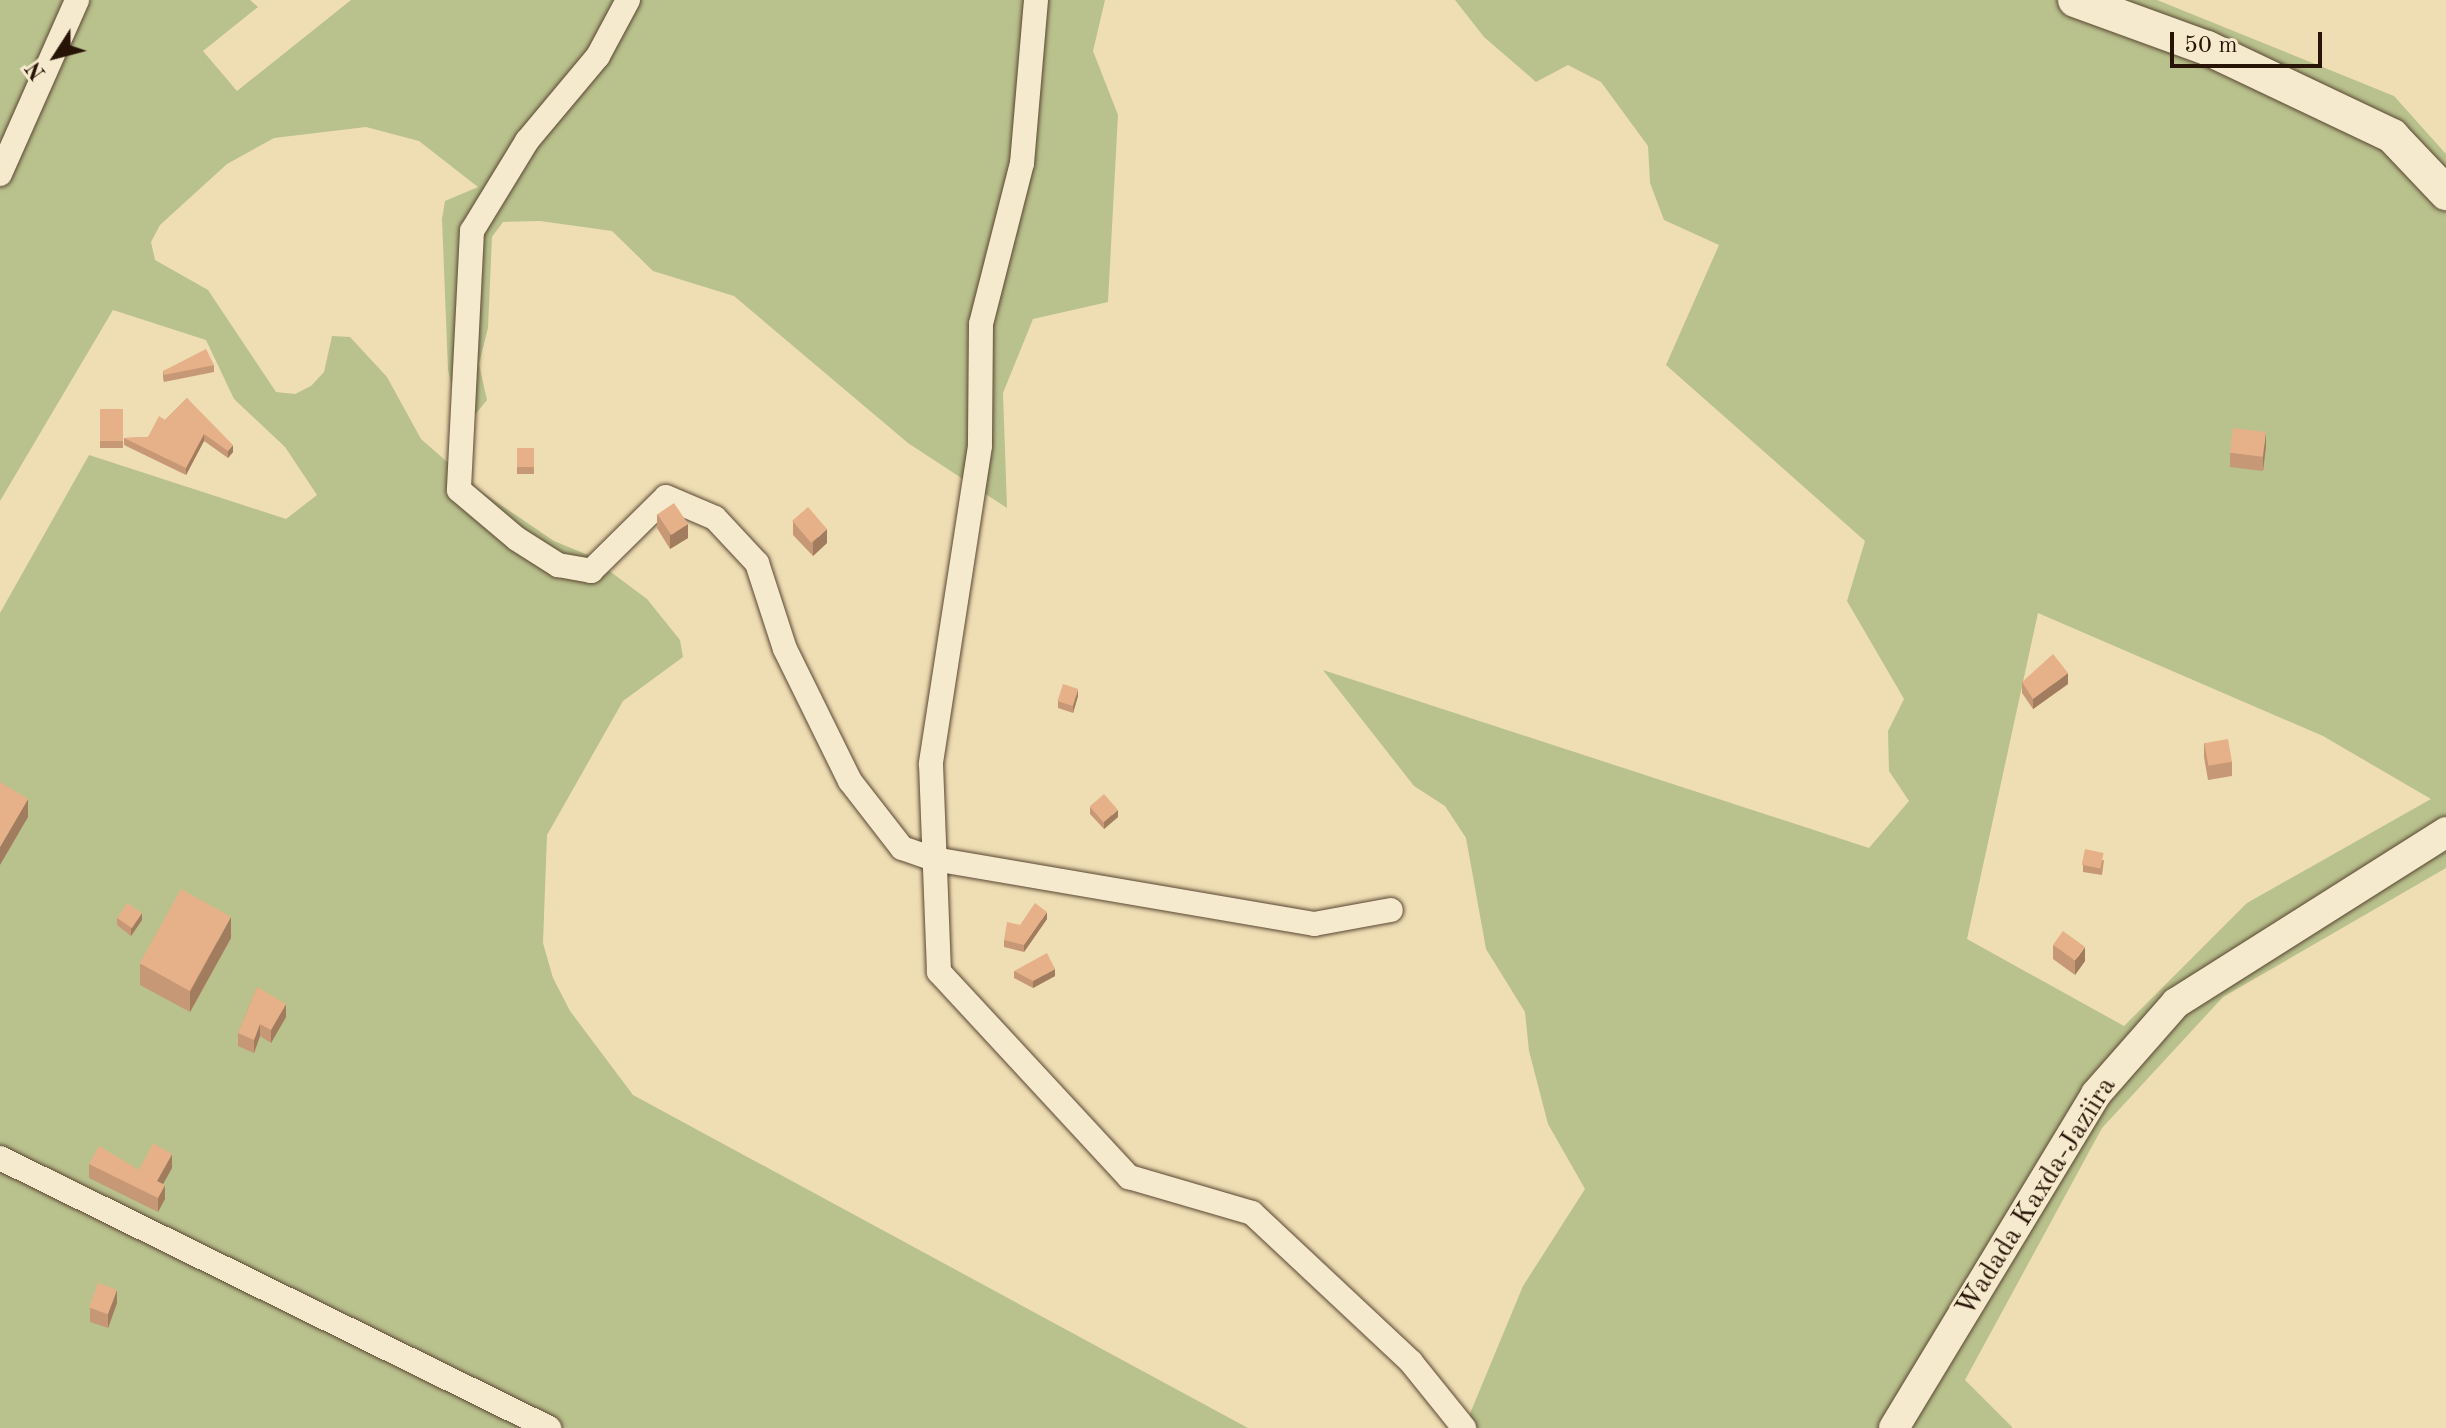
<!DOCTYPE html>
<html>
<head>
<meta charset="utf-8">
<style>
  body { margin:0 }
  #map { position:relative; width:2446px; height:1428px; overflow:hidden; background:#efdeb4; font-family:"Old Standard TT",serif }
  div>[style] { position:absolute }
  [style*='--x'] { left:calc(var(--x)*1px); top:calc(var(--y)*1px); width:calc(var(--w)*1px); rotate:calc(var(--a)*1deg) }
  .green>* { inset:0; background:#b9c18d }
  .roads { filter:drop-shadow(0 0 2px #5a4632) drop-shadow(0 0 2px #5a4632) }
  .minor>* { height:24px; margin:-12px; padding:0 12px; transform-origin:12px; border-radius:12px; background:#f5eace }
  .tertiary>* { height:30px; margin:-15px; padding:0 15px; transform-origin:15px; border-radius:15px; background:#f5eace }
  .secondary>* { height:34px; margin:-17px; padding:0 17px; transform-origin:17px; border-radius:17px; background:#f5eace }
  .wall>* { inset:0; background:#c69875; transform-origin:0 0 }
  .shaded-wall>* { inset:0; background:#a17c5f }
  .building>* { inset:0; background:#e6b188; transform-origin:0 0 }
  span { translate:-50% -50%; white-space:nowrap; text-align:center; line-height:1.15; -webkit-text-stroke:6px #f5eace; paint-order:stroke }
  .street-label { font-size:28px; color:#281406 }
  .north { position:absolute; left:16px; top:16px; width:80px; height:80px; -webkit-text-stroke:6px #f5eace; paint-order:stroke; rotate:234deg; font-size:22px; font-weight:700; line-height:32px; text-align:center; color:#281406 }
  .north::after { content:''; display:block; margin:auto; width:28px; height:36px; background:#281406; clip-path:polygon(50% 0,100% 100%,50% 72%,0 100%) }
  .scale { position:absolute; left:2170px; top:32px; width:152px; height:36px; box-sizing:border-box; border:4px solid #281406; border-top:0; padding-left:10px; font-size:24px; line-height:28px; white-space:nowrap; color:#281406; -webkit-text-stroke:6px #f5eace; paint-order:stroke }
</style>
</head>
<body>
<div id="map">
  <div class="green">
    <div style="clip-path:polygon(0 0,250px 0,258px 7px,203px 51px,237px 91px,351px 0,1105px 0,1093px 51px,1118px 115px,1108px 302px,1033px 319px,1003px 393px,1007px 508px,908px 443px,734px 296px,653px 271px,612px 231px,540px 221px,503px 222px,492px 237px,488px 328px,479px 364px,487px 400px,469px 422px,457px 407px,448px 370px,442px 219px,445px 201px,478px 187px,419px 141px,366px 127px,274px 138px,227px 164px,160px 225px,151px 242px,155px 260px,208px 290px,276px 392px,295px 394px,311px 386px,324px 372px,332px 336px,350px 337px,387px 377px,421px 439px,479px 490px,554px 541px,588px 555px,647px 599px,680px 640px,683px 657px,623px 701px,547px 835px,543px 943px,553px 978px,570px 1011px,633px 1095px,1248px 1428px,0 1428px,0 613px,89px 455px,286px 519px,317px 495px,285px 447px,234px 399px,206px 340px,113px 310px,0 501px)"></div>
    <div style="clip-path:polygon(evenodd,1455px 0,2157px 0,2394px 96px,2446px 154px,2446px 868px,2223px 997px,2102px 1128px,1965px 1380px,2013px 1428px,1464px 1428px,1523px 1286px,1585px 1189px,1548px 1124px,1529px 1051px,1525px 1012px,1486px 949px,1466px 838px,1445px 806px,1414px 786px,1323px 670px,1869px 848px,1909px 801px,1889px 771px,1888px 731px,1904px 699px,1847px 601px,1865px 541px,1666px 365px,1719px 245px,1664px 220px,1650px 183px,1648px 146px,1601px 82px,1568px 65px,1536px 82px,1484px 37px,1455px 0,2038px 613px,2323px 736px,2431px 799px,2247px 903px,2124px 1026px,1967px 939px,2038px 613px)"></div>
  </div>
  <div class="roads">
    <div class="minor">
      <div style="--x:628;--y:0;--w:64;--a:118.2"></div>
      <div style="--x:598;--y:56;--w:111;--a:129.9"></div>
      <div style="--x:527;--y:141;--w:105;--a:121.4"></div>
      <div style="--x:472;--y:231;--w:259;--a:92.9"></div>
      <div style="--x:459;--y:490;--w:76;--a:40.2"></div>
      <div style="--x:517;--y:539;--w:49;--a:32.4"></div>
      <div style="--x:558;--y:565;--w:34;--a:10"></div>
      <div style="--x:591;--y:571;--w:105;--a:-44.6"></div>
      <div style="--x:666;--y:497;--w:53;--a:23.2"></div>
      <div style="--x:715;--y:518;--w:62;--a:47"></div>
      <div style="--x:757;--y:563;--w:90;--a:72"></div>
      <div style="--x:785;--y:649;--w:147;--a:63.8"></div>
      <div style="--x:850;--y:781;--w:85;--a:52.2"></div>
      <div style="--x:902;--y:848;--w:34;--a:19"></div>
      <div style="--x:934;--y:859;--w:386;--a:9.7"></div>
      <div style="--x:1314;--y:924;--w:78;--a:-10.3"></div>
      <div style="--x:1036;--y:0;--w:164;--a:94.9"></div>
      <div style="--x:1022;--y:163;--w:166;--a:104.3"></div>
      <div style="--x:981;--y:324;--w:122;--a:90.5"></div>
      <div style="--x:980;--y:446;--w:322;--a:98.8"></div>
      <div style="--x:931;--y:764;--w:208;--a:87.8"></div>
      <div style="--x:939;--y:972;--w:280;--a:47.2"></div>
      <div style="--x:1129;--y:1177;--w:128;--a:16.3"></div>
      <div style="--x:1252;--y:1213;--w:218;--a:43.1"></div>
      <div style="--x:1411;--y:1362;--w:85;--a:51.2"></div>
      <div style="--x:0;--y:174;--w:190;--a:-66.1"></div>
      <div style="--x:0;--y:1158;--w:612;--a:26.19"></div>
    </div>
    <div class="tertiary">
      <div style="--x:1894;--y:1428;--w:390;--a:-58.8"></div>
      <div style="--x:2096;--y:1094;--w:121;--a:-48.7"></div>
      <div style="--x:2176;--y:1003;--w:320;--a:-32.3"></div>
    </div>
    <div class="secondary">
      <div style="--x:2075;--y:0;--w:140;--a:20"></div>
      <div style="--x:2207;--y:48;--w:205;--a:25.4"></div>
      <div style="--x:2392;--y:136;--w:79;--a:46.5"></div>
    </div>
  </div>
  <div class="wall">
    <div style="clip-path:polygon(214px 365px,214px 372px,164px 382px,163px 378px,163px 371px)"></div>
    <div style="clip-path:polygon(187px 398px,233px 452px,228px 458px,204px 441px,186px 475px,124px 445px,124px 438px,148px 437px)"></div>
    <div style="left:100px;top:409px;width:23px;height:39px"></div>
    <div style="clip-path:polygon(2266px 446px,2263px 471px,2230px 467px,2230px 453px)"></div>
    <div style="left:517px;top:448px;width:17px;height:26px"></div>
    <div style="clip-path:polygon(657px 514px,688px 538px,670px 549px,657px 528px)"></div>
    <div style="clip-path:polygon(793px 521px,827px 543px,813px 556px,793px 535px)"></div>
    <div style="clip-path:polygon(2022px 682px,2068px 684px,2033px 709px,2022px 693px)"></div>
    <div style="clip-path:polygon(1078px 696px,1073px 713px,1058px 708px,1058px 701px)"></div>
    <div style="clip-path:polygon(2204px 743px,2232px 762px,2232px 776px,2208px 780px,2204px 757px)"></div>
    <div style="clip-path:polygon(1090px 807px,1118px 817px,1104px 829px,1090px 814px)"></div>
    <div style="clip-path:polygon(2104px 860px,2102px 875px,2083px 872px,2083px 865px)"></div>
    <div style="clip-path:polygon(117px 918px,142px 920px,131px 936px,117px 925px)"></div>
    <div style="clip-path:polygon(1047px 919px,1024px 952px,1004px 947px,1004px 940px,1020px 925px)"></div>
    <div style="clip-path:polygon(231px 938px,190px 1012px,140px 985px,140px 964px)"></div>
    <div style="clip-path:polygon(2053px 945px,2085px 961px,2075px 975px,2053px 959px)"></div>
    <div style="clip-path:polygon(1014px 971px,1055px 976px,1033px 988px,1014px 978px)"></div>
    <div style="clip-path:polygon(257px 987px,286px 1017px,271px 1043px,260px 1036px,254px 1053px,238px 1046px,238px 1033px)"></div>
    <div style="clip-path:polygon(89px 1164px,139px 1170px,172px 1168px,163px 1184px,165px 1199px,158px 1212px,89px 1178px)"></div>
    <div style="clip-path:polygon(117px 1303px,108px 1328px,90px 1322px,90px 1308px)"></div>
  </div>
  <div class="shaded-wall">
    <div style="clip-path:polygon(2266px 432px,2266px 446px,2263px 471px,2263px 457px)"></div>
    <div style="clip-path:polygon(204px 434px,204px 441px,186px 475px,186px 468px)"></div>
    <div style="clip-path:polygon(233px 445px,233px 452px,228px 458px,228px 451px)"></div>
    <div style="clip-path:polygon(688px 524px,688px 538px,670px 549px,670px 535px)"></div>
    <div style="clip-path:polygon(827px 529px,827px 543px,813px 556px,813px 542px)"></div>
    <div style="clip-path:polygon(2068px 673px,2068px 684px,2033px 709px,2033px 699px)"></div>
    <div style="clip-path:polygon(1078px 689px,1078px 696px,1073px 713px,1073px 706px)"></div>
    <div style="clip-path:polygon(28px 799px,28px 817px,0 865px,0 847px)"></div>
    <div style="clip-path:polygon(1118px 810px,1118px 817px,1104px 829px,1104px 822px)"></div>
    <div style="clip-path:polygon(1047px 912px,1047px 919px,1024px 952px,1024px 945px)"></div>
    <div style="clip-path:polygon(142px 913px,142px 920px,131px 936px,131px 929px)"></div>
    <div style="clip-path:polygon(231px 917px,231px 938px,190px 1012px,190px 992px)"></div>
    <div style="clip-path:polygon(2085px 947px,2085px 961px,2075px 975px,2075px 961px)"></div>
    <div style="clip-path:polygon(1055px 969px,1055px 976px,1033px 988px,1033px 981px)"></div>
    <div style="clip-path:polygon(286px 1004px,286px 1017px,271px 1043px,271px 1030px)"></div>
    <div style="clip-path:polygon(260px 1024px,260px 1036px,254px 1053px,254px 1040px)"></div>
    <div style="clip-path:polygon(172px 1154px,172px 1168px,157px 1195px,157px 1181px)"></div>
    <div style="clip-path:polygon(165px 1185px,165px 1199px,158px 1212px,158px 1198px)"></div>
    <div style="clip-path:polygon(117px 1290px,117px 1303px,108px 1328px,108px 1314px)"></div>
  </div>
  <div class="building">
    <div style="clip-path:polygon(206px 349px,214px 365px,164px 375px,163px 371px)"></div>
    <div style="clip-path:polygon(187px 398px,233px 445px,228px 451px,204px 434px,186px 468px,124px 438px,148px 437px,159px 416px,165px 420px)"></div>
    <div style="left:100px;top:409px;width:23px;height:32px"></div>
    <div style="left:2233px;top:428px;width:33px;height:25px;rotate:7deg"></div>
    <div style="left:517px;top:448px;width:17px;height:19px"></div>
    <div style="left:674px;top:503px;width:25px;height:20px;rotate:56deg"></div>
    <div style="left:808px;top:507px;width:29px;height:21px;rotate:49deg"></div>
    <div style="clip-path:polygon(2053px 654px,2068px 673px,2033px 699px,2022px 682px)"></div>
    <div style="left:1063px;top:684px;width:16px;height:18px;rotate:18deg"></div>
    <div style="left:2228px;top:739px;width:23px;height:24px;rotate:80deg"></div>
    <div style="clip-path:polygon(0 782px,28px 799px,0 847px)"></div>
    <div style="left:1104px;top:794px;width:21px;height:19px;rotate:49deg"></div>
    <div style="left:2085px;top:849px;width:19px;height:16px;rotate:12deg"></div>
    <div style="left:181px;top:889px;width:57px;height:85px;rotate:29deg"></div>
    <div style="left:127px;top:903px;width:18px;height:18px;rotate:34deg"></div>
    <div style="clip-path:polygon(1035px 903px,1047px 912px,1024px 945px,1004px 940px,1007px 922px,1020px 925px)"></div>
    <div style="left:2063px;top:931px;width:27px;height:17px;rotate:36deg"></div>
    <div style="clip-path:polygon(1047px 953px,1055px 969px,1033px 981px,1014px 971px)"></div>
    <div style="clip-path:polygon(257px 987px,286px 1004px,271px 1030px,260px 1024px,254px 1040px,238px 1033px)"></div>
    <div style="clip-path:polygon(153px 1143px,172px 1154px,157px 1181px,165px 1185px,158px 1198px,89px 1164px,99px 1146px,139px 1170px)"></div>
    <div style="left:98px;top:1283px;width:20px;height:26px;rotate:20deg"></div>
  </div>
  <div class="street-label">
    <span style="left:2037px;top:1197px;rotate:-58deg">Wadada Kaxda-Jaziira</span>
  </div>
  <div class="north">N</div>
  <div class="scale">50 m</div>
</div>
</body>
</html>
